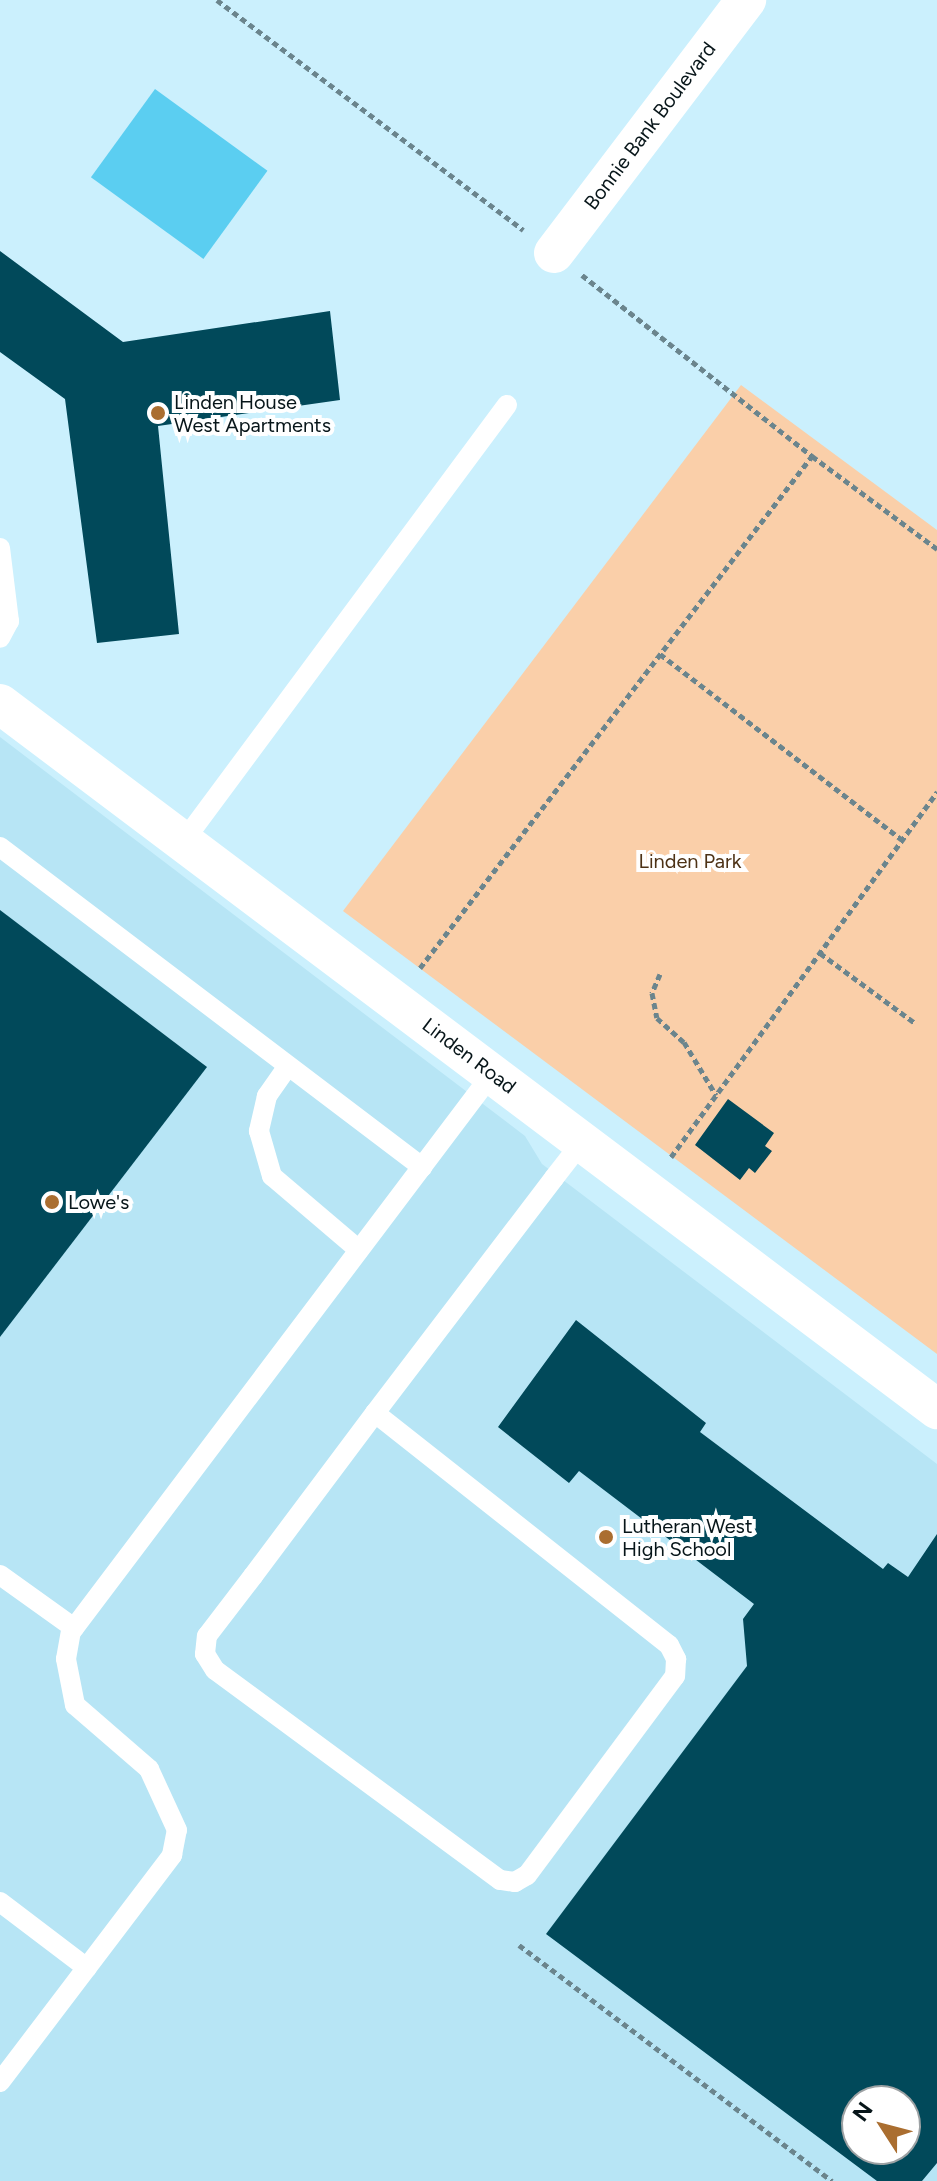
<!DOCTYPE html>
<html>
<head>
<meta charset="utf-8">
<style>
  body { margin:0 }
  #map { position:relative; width:937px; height:2181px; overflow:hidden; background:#cbf0fd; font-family:Figtree,sans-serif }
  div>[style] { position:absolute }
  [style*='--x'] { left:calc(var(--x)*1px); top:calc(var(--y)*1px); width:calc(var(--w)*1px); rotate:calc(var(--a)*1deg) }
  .built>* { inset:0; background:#b7e5f5 }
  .green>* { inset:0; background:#facfa9 }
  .water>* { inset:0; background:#5bcef1; transform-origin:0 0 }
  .building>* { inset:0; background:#01495a }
  .path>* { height:5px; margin-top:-2.5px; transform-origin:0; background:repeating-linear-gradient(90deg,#6b858d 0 6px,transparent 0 10px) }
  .lane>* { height:20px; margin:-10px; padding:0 10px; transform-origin:10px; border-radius:10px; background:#fff }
  .street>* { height:40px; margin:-20px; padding:0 20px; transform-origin:20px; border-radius:20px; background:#fff }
  .dots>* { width:22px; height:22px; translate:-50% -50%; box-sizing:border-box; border:4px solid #fff; border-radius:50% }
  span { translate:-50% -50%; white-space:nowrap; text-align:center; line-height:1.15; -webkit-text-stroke:8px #fff; paint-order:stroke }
  .street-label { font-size:20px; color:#071519 }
  .poi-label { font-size:20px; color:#071519 }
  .left { translate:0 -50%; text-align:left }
  .park-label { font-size:20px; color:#4d3216 }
  .north { position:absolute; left:841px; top:2085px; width:80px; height:80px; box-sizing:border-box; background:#fff; border:2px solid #9ca1a3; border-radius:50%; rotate:306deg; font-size:22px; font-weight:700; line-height:32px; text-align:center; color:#071519 }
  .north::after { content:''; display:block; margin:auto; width:28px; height:36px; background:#aa6e30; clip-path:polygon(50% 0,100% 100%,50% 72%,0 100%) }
</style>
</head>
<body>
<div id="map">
  <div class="built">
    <div style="clip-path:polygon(evenodd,0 737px,525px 1136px,542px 1164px,937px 1464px,937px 2181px,0 2181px,0 737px,857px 2101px,905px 2101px,905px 2149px,857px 2149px,857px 2101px)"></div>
  </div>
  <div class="green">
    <div style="clip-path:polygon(741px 385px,937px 530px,937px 1354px,343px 911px)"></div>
  </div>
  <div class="water">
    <div style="left:155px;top:89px;width:139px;height:109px;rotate:36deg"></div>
  </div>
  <div class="building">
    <div style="clip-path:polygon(0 251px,123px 342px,330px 311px,340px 400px,158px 426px,179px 634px,97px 643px,65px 399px,0 352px)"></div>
    <div style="clip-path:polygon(0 910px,207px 1067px,0 1337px)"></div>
    <div style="clip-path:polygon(728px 1099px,774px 1133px,765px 1146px,772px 1151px,755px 1173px,749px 1168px,740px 1180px,695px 1145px)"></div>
    <div style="clip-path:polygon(evenodd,576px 1320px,706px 1423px,700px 1432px,883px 1569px,888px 1563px,908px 1577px,937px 1534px,937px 2163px,922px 2181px,877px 2181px,546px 1934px,747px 1666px,743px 1619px,754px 1604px,579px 1471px,569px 1483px,498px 1427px,576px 1320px,857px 2101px,905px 2101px,905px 2149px,857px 2149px,857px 2101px)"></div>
  </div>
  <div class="path">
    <div style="--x:217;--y:0;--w:383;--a:36.9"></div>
    <div style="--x:582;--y:275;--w:293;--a:38.2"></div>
    <div style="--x:660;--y:654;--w:305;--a:37.5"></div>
    <div style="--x:820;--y:953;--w:118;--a:36.4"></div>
    <div style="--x:420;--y:968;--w:645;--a:-52.56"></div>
    <div style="--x:812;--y:456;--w:156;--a:36.6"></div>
    <div style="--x:660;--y:974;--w:21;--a:113"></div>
    <div style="--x:652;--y:993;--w:25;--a:79"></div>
    <div style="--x:657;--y:1018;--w:36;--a:42"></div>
    <div style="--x:684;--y:1042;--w:62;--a:58.9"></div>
    <div style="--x:671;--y:1157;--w:452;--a:-53.9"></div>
    <div style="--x:519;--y:1945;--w:392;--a:37"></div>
  </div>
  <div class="lane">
    <div style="--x:0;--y:548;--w:74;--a:83"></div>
    <div style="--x:9;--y:621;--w:19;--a:118"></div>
    <div style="--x:183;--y:842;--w:544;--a:-53.45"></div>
    <div style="--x:0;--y:847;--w:530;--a:37.17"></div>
    <div style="--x:288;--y:1066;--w:37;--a:125"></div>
    <div style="--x:267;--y:1096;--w:36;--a:103"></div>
    <div style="--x:259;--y:1131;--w:47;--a:73.9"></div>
    <div style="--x:272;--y:1176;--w:114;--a:40.4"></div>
    <div style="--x:375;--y:1413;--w:375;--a:38.3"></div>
    <div style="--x:669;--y:1645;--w:16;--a:63"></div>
    <div style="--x:676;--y:1659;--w:17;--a:93"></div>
    <div style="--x:675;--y:1676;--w:248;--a:126.6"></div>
    <div style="--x:527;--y:1875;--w:14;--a:150"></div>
    <div style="--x:515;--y:1882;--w:15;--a:-172"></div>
    <div style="--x:500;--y:1880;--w:354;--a:-143.6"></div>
    <div style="--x:215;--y:1670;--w:19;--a:-122"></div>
    <div style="--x:205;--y:1654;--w:18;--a:-84"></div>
    <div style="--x:207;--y:1636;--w:76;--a:-52.5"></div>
    <div style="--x:253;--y:1576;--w:204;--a:-53.2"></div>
    <div style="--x:375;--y:1413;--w:295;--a:-52.7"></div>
    <div style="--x:554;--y:1178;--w:46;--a:-52.1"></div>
    <div style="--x:0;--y:1575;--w:91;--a:35.6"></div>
    <div style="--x:0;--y:1902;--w:109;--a:37.2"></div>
    <div style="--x:0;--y:2082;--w:285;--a:-52.8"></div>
    <div style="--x:172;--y:1855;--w:25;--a:-79"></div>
    <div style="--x:177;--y:1830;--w:67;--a:-114.7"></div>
    <div style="--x:149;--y:1769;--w:98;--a:-139.1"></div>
    <div style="--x:75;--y:1705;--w:47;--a:-101.1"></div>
    <div style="--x:66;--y:1659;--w:27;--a:-80"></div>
    <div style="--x:71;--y:1632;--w:699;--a:-52.97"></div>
  </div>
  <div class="street">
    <div style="--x:554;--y:253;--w:318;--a:-52.8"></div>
    <div style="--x:0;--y:704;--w:1173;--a:36.96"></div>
  </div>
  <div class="dots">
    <div style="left:158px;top:413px;background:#aa6e30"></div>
    <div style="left:52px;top:1202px;background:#aa6e30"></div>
    <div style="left:606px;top:1537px;background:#aa6e30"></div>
  </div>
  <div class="street-label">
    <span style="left:650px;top:126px;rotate:-53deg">Bonnie Bank Boulevard</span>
    <span style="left:469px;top:1056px;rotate:37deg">Linden Road</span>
  </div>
  <div class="poi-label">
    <span class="left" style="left:174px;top:414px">Linden House<br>West Apartments</span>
    <span class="left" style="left:68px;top:1202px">Lowe's</span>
    <span class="left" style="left:622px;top:1538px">Lutheran West<br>High School</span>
  </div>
  <div class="park-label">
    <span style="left:690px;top:861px">Linden Park</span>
  </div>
  <div class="north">N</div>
</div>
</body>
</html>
